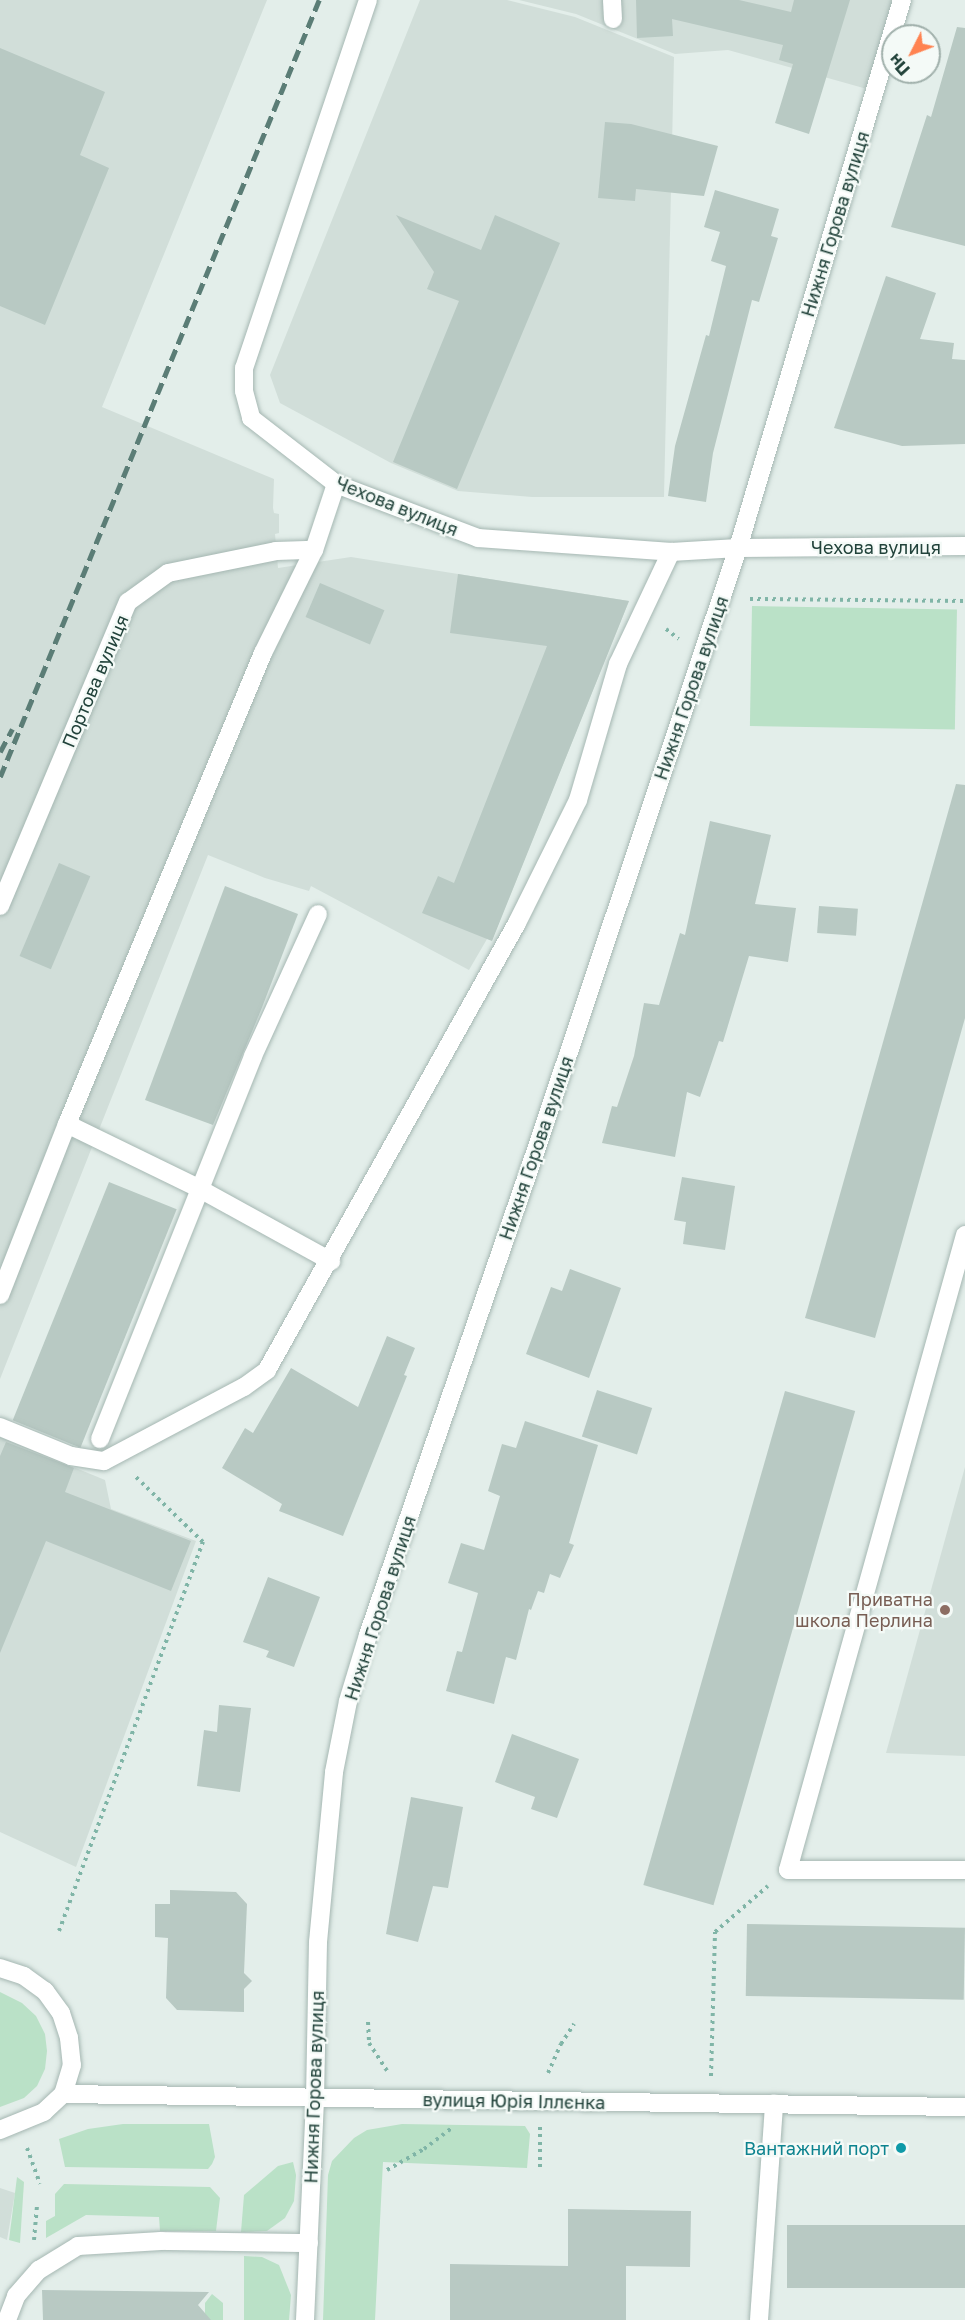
<!DOCTYPE html>
<html>
<head>
<meta charset="utf-8">
<style>
  body { margin:0 }
  #map { position:relative; width:965px; height:2320px; overflow:hidden; background:#e3eeea; font-family:"Golos Text",sans-serif }
  div>[style] { position:absolute }
  [style*='--x'] { left:calc(var(--x)*1px); top:calc(var(--y)*1px); width:calc(var(--w)*1px); rotate:calc(var(--a)*1deg) }
  .built>* { inset:0; background:#d1ded9 }
  .green>* { inset:0; background:#bae1c7; transform-origin:0 0 }
  .building>* { inset:0; background:#b8c9c3; transform-origin:0 0 }
  .path>* { height:4px; margin-top:-2px; transform-origin:0; background:repeating-linear-gradient(90deg,#80b5a7 0 3px,transparent 0 7.5px) }
  .roads { filter:drop-shadow(0 0 2px #a5b7b2) drop-shadow(0 0 2px #a5b7b2) }
  .minor>* { height:18px; margin:-9px; padding:0 9px; transform-origin:9px; border-radius:9px; background:#fff }
  .rail>* { height:4.5px; margin-top:-2.25px; transform-origin:0; background:repeating-linear-gradient(90deg,#5b7d76 0 12px,transparent 0 18px) }
  .dots>* { width:16px; height:16px; translate:-50% -50%; box-sizing:border-box; border:3px solid #f4faf7; border-radius:50% }
  span { translate:-50% -50%; white-space:nowrap; text-align:center; line-height:1.15; -webkit-text-stroke:4.5px #f4faf7; paint-order:stroke }
  .street-label { font-size:18px; color:#21423a }
  .education-label { font-size:18px; color:#785e54 }
  .right { translate:-100% -50%; text-align:right }
  .culture-label { font-size:18px; color:#0d838f }
  .north { position:absolute; left:881px; top:24px; width:60px; height:60px; box-sizing:border-box; background:#f4faf7; border:2px solid #a0b0ab; border-radius:50%; rotate:228deg; font-size:16px; font-weight:700; line-height:24px; text-align:center; color:#21423a }
  .north::after { content:''; display:block; margin:auto; width:21px; height:27px; background:#ff8351; clip-path:polygon(50% 0,100% 100%,50% 72%,0 100%) }
</style>
</head>
<body>
<div id="map">
  <div class="built">
    <div style="clip-path:polygon(0 0,267px 0,102px 407px,274px 479px,273px 508px,274px 513px,279px 514px,279px 533px,275px 534px,278px 568px,351px 557px,629px 601px,492px 940px,487px 939px,469px 970px,311px 886px,309px 891px,265px 878px,208px 855px,0 1379px)"></div>
    <div style="clip-path:polygon(420px 0,507px 0,575px 17px,674px 57px,664px 497px,532px 497px,458px 491px,391px 463px,280px 403px,270px 375px)"></div>
    <div style="clip-path:polygon(519px 0,900px 0,867px 89px,728px 50px,675px 54px,576px 14px)"></div>
    <div style="clip-path:polygon(0 1437px,105px 1480px,111px 1509px,196px 1541px,76px 1867px,0 1832px)"></div>
    <div style="clip-path:polygon(965px 1467px,965px 1756px,886px 1753px)"></div>
    <div style="clip-path:polygon(0 2188px,15px 2193px,7px 2240px,0 2237px)"></div>
  </div>
  <div class="green">
    <div style="left:752px;top:606px;width:205px;height:120px;rotate:1deg"></div>
    <div style="clip-path:polygon(0 1992px,22px 2003px,36px 2016px,45px 2034px,47px 2051px,45px 2069px,37px 2086px,24px 2098px,0 2107px)"></div>
    <div style="clip-path:polygon(123px 2124px,209px 2124px,215px 2157px,212px 2164px,208px 2169px,65px 2167px,59px 2139px,88px 2129px)"></div>
    <div style="clip-path:polygon(402px 2124px,525px 2126px,530px 2134px,527px 2168px,383px 2162px,375px 2320px,323px 2320px,328px 2175px,332px 2161px,354px 2138px,367px 2130px)"></div>
    <div style="clip-path:polygon(293px 2162px,296px 2175px,294px 2201px,285px 2218px,267px 2231px,241px 2232px,244px 2195px,278px 2166px)"></div>
    <div style="clip-path:polygon(17px 2177px,24px 2182px,20px 2243px,9px 2240px)"></div>
    <div style="clip-path:polygon(64px 2184px,210px 2187px,220px 2198px,216px 2231px,160px 2231px,159px 2217px,86px 2215px,46px 2238px,46px 2221px,55px 2216px,55px 2194px)"></div>
    <div style="clip-path:polygon(244px 2256px,262px 2257px,279px 2265px,291px 2295px,289px 2320px,244px 2320px)"></div>
    <div style="clip-path:polygon(212px 2294px,223px 2303px,223px 2320px,205px 2320px,205px 2303px)"></div>
  </div>
  <div class="building">
    <div style="clip-path:polygon(636px 0,739px 0,791px 12px,794px 0,850px 0,809px 134px,775px 123px,793px 64px,779px 60px,783px 45px,672px 19px,673px 36px,637px 38px)"></div>
    <div style="clip-path:polygon(957px 27px,965px 28px,965px 246px,891px 227px,927px 115px,931px 117px)"></div>
    <div style="clip-path:polygon(0 48px,105px 92px,80px 155px,109px 168px,45px 325px,0 306px)"></div>
    <div style="clip-path:polygon(605px 122px,631px 124px,718px 146px,704px 196px,636px 189px,635px 201px,598px 198px)"></div>
    <div style="clip-path:polygon(715px 190px,779px 209px,771px 236px,778px 238px,759px 302px,752px 300px,713px 453px,706px 502px,668px 496px,675px 446px,706px 335px,709px 336px,726px 266px,711px 261px,720px 232px,704px 227px)"></div>
    <div style="clip-path:polygon(396px 215px,481px 250px,495px 215px,560px 243px,457px 489px,393px 462px,459px 301px,427px 289px,434px 272px)"></div>
    <div style="clip-path:polygon(886px 276px,936px 293px,920px 339px,954px 343px,952px 359px,965px 360px,965px 444px,902px 446px,834px 428px)"></div>
    <div style="clip-path:polygon(458px 574px,629px 601px,492px 941px,422px 913px,438px 876px,454px 883px,547px 646px,450px 633px)"></div>
    <div style="left:320px;top:583px;width:70px;height:37px;rotate:23deg"></div>
    <div style="clip-path:polygon(956px 784px,965px 785px,965px 1018px,875px 1338px,805px 1318px)"></div>
    <div style="clip-path:polygon(710px 821px,771px 835px,755px 904px,796px 908px,788px 962px,749px 956px,723px 1042px,719px 1041px,700px 1097px,687px 1092px,675px 1157px,602px 1143px,612px 1106px,617px 1107px,634px 1056px,644px 1003px,659px 1005px,680px 933px,685px 935px)"></div>
    <div style="left:59px;top:863px;width:34px;height:101px;rotate:23deg"></div>
    <div style="clip-path:polygon(225px 886px,298px 914px,261px 1010px,213px 1125px,145px 1100px)"></div>
    <div style="left:819px;top:906px;width:39px;height:27px;rotate:4deg"></div>
    <div style="clip-path:polygon(682px 1177px,735px 1186px,725px 1250px,683px 1244px,686px 1222px,674px 1220px)"></div>
    <div style="left:109px;top:1182px;width:73px;height:257px;rotate:22deg"></div>
    <div style="clip-path:polygon(570px 1269px,621px 1288px,589px 1378px,526px 1354px,551px 1287px,562px 1291px)"></div>
    <div style="clip-path:polygon(387px 1336px,415px 1348px,404px 1375px,407px 1376px,343px 1536px,279px 1511px,282px 1504px,222px 1468px,245px 1428px,253px 1433px,291px 1368px,358px 1407px)"></div>
    <div style="left:597px;top:1390px;width:58px;height:49px;rotate:18deg"></div>
    <div style="left:785px;top:1391px;width:73px;height:514px;rotate:16deg"></div>
    <div style="clip-path:polygon(525px 1421px,598px 1445px,569px 1543px,574px 1545px,560px 1578px,550px 1574px,544px 1593px,538px 1591px,531px 1610px,529px 1609px,516px 1660px,506px 1657px,494px 1704px,446px 1691px,457px 1651px,462px 1652px,478px 1593px,448px 1583px,461px 1543px,484px 1550px,500px 1496px,488px 1491px,502px 1444px,516px 1448px)"></div>
    <div style="clip-path:polygon(6px 1442px,74px 1468px,65px 1492px,191px 1541px,171px 1591px,46px 1541px,0 1653px,0 1456px)"></div>
    <div style="clip-path:polygon(268px 1577px,320px 1597px,294px 1667px,266px 1657px,269px 1651px,243px 1642px)"></div>
    <div style="clip-path:polygon(219px 1705px,251px 1708px,240px 1792px,197px 1786px,204px 1730px,217px 1732px)"></div>
    <div style="clip-path:polygon(512px 1734px,579px 1759px,557px 1818px,531px 1809px,535px 1797px,495px 1782px)"></div>
    <div style="clip-path:polygon(411px 1797px,463px 1807px,448px 1888px,433px 1886px,418px 1942px,386px 1934px)"></div>
    <div style="clip-path:polygon(170px 1890px,236px 1892px,247px 1904px,244px 1973px,252px 1981px,244px 1989px,244px 2012px,177px 2010px,166px 1998px,168px 1938px,155px 1937px,155px 1904px,170px 1904px)"></div>
    <div style="left:747px;top:1924px;width:218px;height:72px;rotate:1deg"></div>
    <div style="clip-path:polygon(568px 2209px,691px 2211px,690px 2267px,626px 2266px,626px 2320px,450px 2320px,450px 2264px,568px 2266px)"></div>
    <div style="left:787px;top:2225px;width:178px;height:63px"></div>
    <div style="clip-path:polygon(42px 2290px,209px 2292px,198px 2305px,211px 2320px,43px 2320px)"></div>
  </div>
  <div class="path">
    <div style="--x:750;--y:599;--w:215;--a:0.5"></div>
    <div style="--x:666;--y:629;--w:16;--a:38"></div>
    <div style="--x:59;--y:1931;--w:415;--a:-69.7"></div>
    <div style="--x:203;--y:1542;--w:95;--a:-135.9"></div>
    <div style="--x:368;--y:2022;--w:21;--a:87"></div>
    <div style="--x:369;--y:2043;--w:33;--a:57"></div>
    <div style="--x:548;--y:2073;--w:32;--a:-66"></div>
    <div style="--x:561;--y:2044;--w:24;--a:-57"></div>
    <div style="--x:711;--y:2076;--w:144;--a:-88.4"></div>
    <div style="--x:715;--y:1932;--w:70;--a:-41"></div>
    <div style="--x:540;--y:2127;--w:44;--a:90"></div>
    <div style="--x:27;--y:2148;--w:38;--a:70"></div>
    <div style="--x:387;--y:2170;--w:43;--a:-29.6"></div>
    <div style="--x:424;--y:2149;--w:35;--a:-37"></div>
    <div style="--x:34;--y:2240;--w:37;--a:-85"></div>
  </div>
  <div class="roads">
    <div class="minor">
      <div style="--x:368;--y:0;--w:388;--a:108.6"></div>
      <div style="--x:244;--y:368;--w:23;--a:90"></div>
      <div style="--x:244;--y:391;--w:28;--a:75"></div>
      <div style="--x:251;--y:418;--w:108;--a:37.8"></div>
      <div style="--x:336;--y:484;--w:152;--a:20.8"></div>
      <div style="--x:478;--y:538;--w:194;--a:4.1"></div>
      <div style="--x:671;--y:552;--w:67;--a:-3.4"></div>
      <div style="--x:738;--y:548;--w:227;--a:-0.5"></div>
      <div style="--x:612;--y:0;--w:19;--a:87"></div>
      <div style="--x:0;--y:906;--w:330;--a:-67.2"></div>
      <div style="--x:128;--y:602;--w:49;--a:-35.9"></div>
      <div style="--x:168;--y:573;--w:110;--a:-11.5"></div>
      <div style="--x:276;--y:551;--w:38;--a:-2"></div>
      <div style="--x:314;--y:550;--w:70;--a:-71.6"></div>
      <div style="--x:67;--y:1124;--w:146;--a:26"></div>
      <div style="--x:198;--y:1188;--w:152;--a:28.8"></div>
      <div style="--x:965;--y:1235;--w:659;--a:105.58"></div>
      <div style="--x:788;--y:1870;--w:177;--a:0"></div>
      <div style="--x:0;--y:1295;--w:184;--a:-68.6"></div>
      <div style="--x:67;--y:1124;--w:510;--a:-67.41"></div>
      <div style="--x:263;--y:653;--w:115;--a:-63.7"></div>
      <div style="--x:0;--y:1427;--w:77;--a:22.2"></div>
      <div style="--x:71;--y:1456;--w:33;--a:9"></div>
      <div style="--x:104;--y:1461;--w:158;--a:-27.9"></div>
      <div style="--x:244;--y:1387;--w:29;--a:-36"></div>
      <div style="--x:267;--y:1370;--w:512;--a:-60.78"></div>
      <div style="--x:517;--y:923;--w:137;--a:-63.6"></div>
      <div style="--x:578;--y:800;--w:142;--a:-73.6"></div>
      <div style="--x:618;--y:664;--w:124;--a:-64.7"></div>
      <div style="--x:100;--y:1439;--w:412;--a:-68.2"></div>
      <div style="--x:253;--y:1056;--w:156;--a:-65.4"></div>
      <div style="--x:0;--y:1968;--w:25;--a:18"></div>
      <div style="--x:24;--y:1976;--w:26;--a:36"></div>
      <div style="--x:45;--y:1991;--w:27;--a:54"></div>
      <div style="--x:61;--y:2013;--w:26;--a:72"></div>
      <div style="--x:69;--y:2038;--w:27;--a:84"></div>
      <div style="--x:72;--y:2065;--w:30;--a:107"></div>
      <div style="--x:63;--y:2094;--w:26;--a:137"></div>
      <div style="--x:44;--y:2112;--w:48;--a:157.8"></div>
      <div style="--x:63;--y:2094;--w:902;--a:0.83"></div>
      <div style="--x:7;--y:2320;--w:26;--a:-69"></div>
      <div style="--x:16;--y:2296;--w:35;--a:-49"></div>
      <div style="--x:39;--y:2270;--w:46;--a:-31.6"></div>
      <div style="--x:78;--y:2246;--w:83;--a:-3.4"></div>
      <div style="--x:161;--y:2241;--w:148;--a:0.8"></div>
      <div style="--x:305;--y:2320;--w:222;--a:-87.4"></div>
      <div style="--x:315;--y:2098;--w:156;--a:-88.9"></div>
      <div style="--x:318;--y:1942;--w:171;--a:-84.6"></div>
      <div style="--x:334;--y:1772;--w:72;--a:-78.8"></div>
      <div style="--x:348;--y:1701;--w:69;--a:-73.1"></div>
      <div style="--x:368;--y:1635;--w:520;--a:-70.9"></div>
      <div style="--x:538;--y:1144;--w:629;--a:-71.45"></div>
      <div style="--x:738;--y:548;--w:572;--a:-73.34"></div>
      <div style="--x:759;--y:2320;--w:217;--a:-86"></div>
    </div>
  </div>
  <div class="rail">
    <div style="--x:0;--y:752;--w:26;--a:-62"></div>
    <div style="--x:0;--y:777;--w:840;--a:-67.68"></div>
  </div>
  <div class="dots">
    <div style="left:945px;top:1610px;background:#8d6e63"></div>
    <div style="left:901px;top:2148px;background:#0f9aa8"></div>
  </div>
  <div class="street-label">
    <span style="left:835px;top:224px;rotate:-73deg">Нижня Горова вулиця</span>
    <span style="left:397px;top:506px;rotate:22deg">Чехова вулиця</span>
    <span style="left:876px;top:547px">Чехова вулиця</span>
    <span style="left:95px;top:681px;rotate:-67deg">Портова вулиця</span>
    <span style="left:691px;top:688px;rotate:-71deg">Нижня Горова вулиця</span>
    <span style="left:536px;top:1148px;rotate:-71deg">Нижня Горова вулиця</span>
    <span style="left:380px;top:1608px;rotate:-72deg">Нижня Горова вулиця</span>
    <span style="left:314px;top:2087px;rotate:-88deg">Нижня Горова вулиця</span>
    <span style="left:514px;top:2101px;rotate:1deg">вулиця Юрія Іллєнка</span>
  </div>
  <div class="education-label">
    <span class="right" style="left:933px;top:1610px">Приватна<br>школа Перлина</span>
  </div>
  <div class="culture-label">
    <span class="right" style="left:889px;top:2148px">Вантажний порт</span>
  </div>
  <div class="north">Пн</div>
</div>
</body>
</html>
